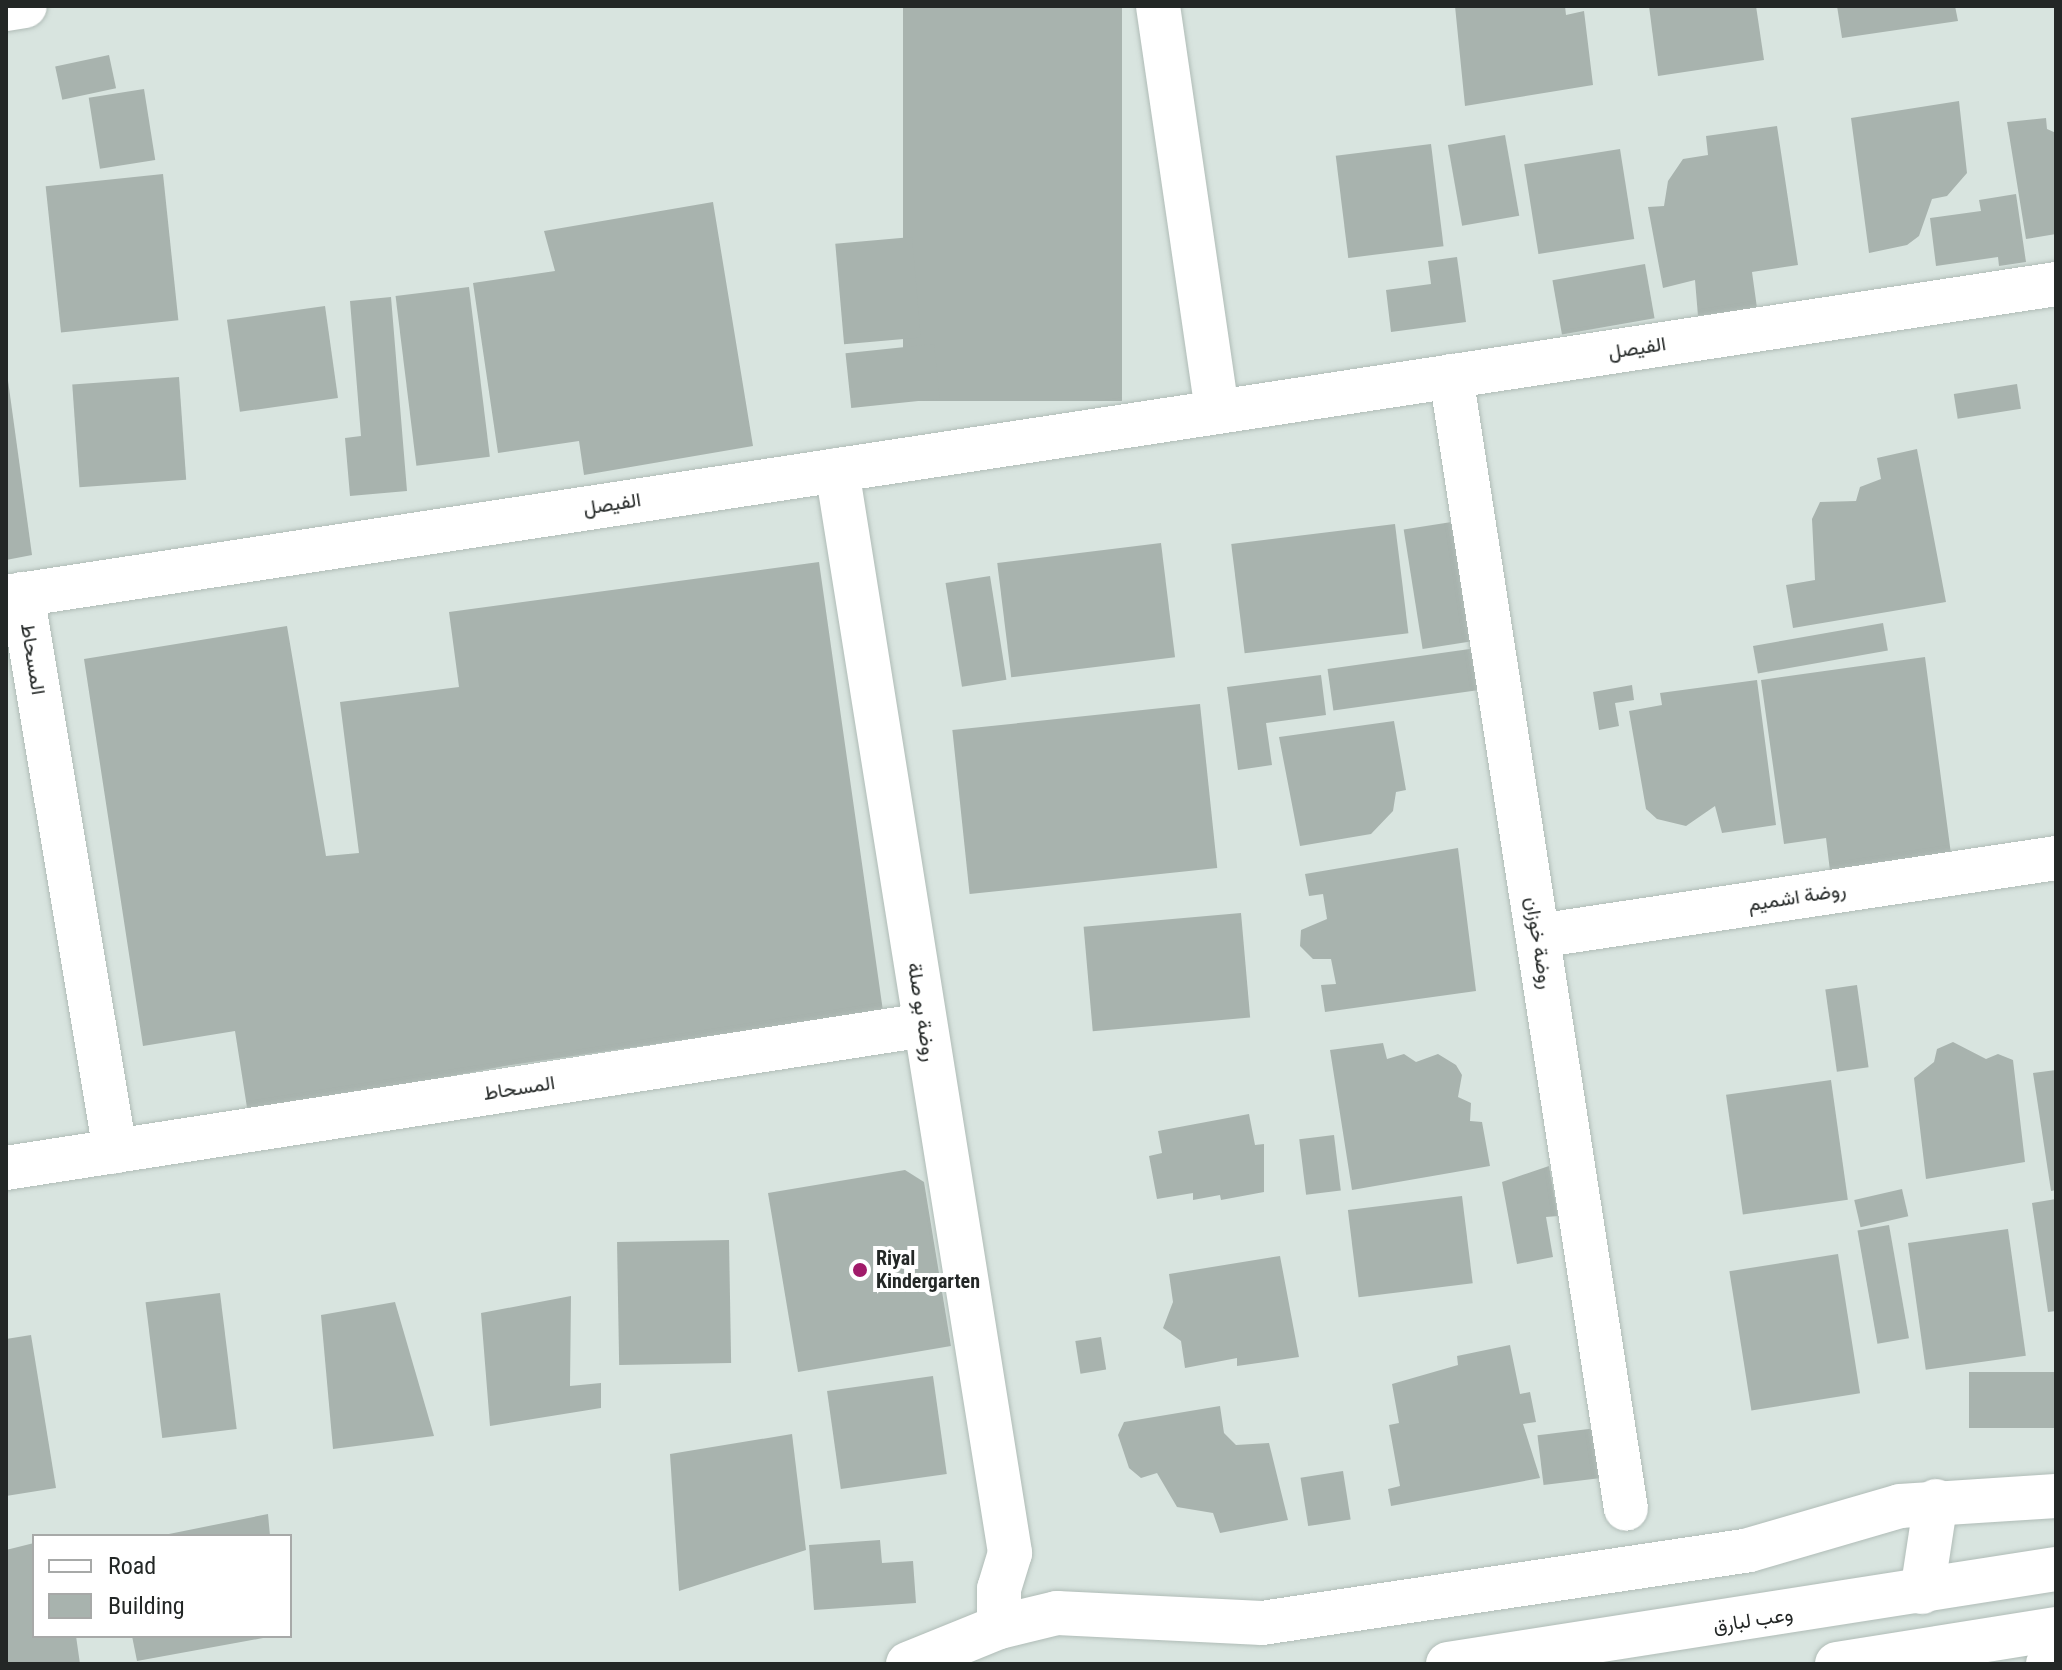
<!DOCTYPE html>
<html>
<head>
<meta charset="utf-8">
<style>
  body { margin:0 }
  #map { position:relative; width:2062px; height:1670px; overflow:hidden; background:#d8e4df; font-family:"Roboto Condensed",Vazirmatn,sans-serif }
  div>[style] { position:absolute }
  [style*='--x'] { left:calc(var(--x)*1px); top:calc(var(--y)*1px); width:calc(var(--w)*1px); rotate:calc(var(--a)*1deg) }
  .building>* { inset:0; background:#a8b3ae; transform-origin:0 0 }
  .roads { filter:drop-shadow(0 0 2px #b0bcb7) drop-shadow(0 0 2px #b0bcb7) }
  .minor>* { height:44px; margin:-22px; padding:0 22px; transform-origin:22px; border-radius:22px; background:#fff }
  .dots>* { width:22px; height:22px; translate:-50% -50%; box-sizing:border-box; border:4px solid #fff; border-radius:50% }
  span { translate:-50% -50%; white-space:nowrap; text-align:center; line-height:1.15; -webkit-text-stroke:8px #fff; paint-order:stroke }
  .street-label { font-size:20px; color:#232726 }
  .poi-label { font-size:20px; color:#232726; font-weight:700 }
  .left { translate:0 -50%; text-align:left }
  .frame { position:absolute; inset:0; border:8px solid #232726; pointer-events:none }
  .legend { position:absolute; left:32px; top:1534px; width:260px; height:104px; box-sizing:border-box; background:#fff; border:2px solid #a7a9a8; margin:0; padding:10px 14px; list-style:none; font-size:24px; color:#232726 }
  .legend li { display:flex; align-items:center; gap:16px; height:40px }
  .legend b { width:40px; border:2px solid #a7a9a8 }
</style>
</head>
<body>
<div id="map">
  <div class="building">
    <div style="left:903px;top:6px;width:219px;height:395px"></div>
    <div style="clip-path:polygon(1455px 6px,1565px 6px,1566px 15px,1584px 11px,1593px 85px,1465px 106px)"></div>
    <div style="clip-path:polygon(1649px 6px,1756px 6px,1764px 60px,1658px 76px)"></div>
    <div style="clip-path:polygon(1837px 6px,1955px 6px,1958px 21px,1842px 38px)"></div>
    <div style="left:109px;top:55px;width:34px;height:55px;rotate:78deg"></div>
    <div style="left:144px;top:89px;width:72px;height:56px;rotate:81deg"></div>
    <div style="clip-path:polygon(1959px 101px,1967px 173px,1947px 196px,1932px 199px,1919px 236px,1907px 245px,1869px 253px,1851px 118px)"></div>
    <div style="clip-path:polygon(2046px 118px,2047px 129px,2056px 133px,2056px 234px,2026px 239px,2007px 122px)"></div>
    <div style="clip-path:polygon(1777px 126px,1798px 265px,1752px 272px,1757px 308px,1698px 316px,1695px 280px,1663px 288px,1648px 207px,1664px 206px,1668px 181px,1683px 159px,1708px 155px,1706px 136px)"></div>
    <div style="left:1505px;top:135px;width:82px;height:58px;rotate:80deg"></div>
    <div style="left:1431px;top:144px;width:103px;height:96px;rotate:83deg"></div>
    <div style="left:1620px;top:149px;width:91px;height:97px;rotate:81deg"></div>
    <div style="left:163px;top:174px;width:147px;height:118px;rotate:84deg"></div>
    <div style="clip-path:polygon(2016px 194px,2026px 262px,1999px 266px,1998px 257px,1936px 266px,1930px 218px,1981px 211px,1979px 200px)"></div>
    <div style="clip-path:polygon(713px 202px,753px 446px,584px 475px,579px 441px,498px 453px,473px 283px,555px 271px,544px 231px)"></div>
    <div style="left:912px;top:237px;width:101px;height:77px;rotate:85deg"></div>
    <div style="clip-path:polygon(1457px 257px,1466px 322px,1391px 332px,1386px 290px,1431px 284px,1428px 261px)"></div>
    <div style="left:1645px;top:264px;width:55px;height:94px;rotate:80deg"></div>
    <div style="left:469px;top:287px;width:171px;height:74px;rotate:83deg"></div>
    <div style="clip-path:polygon(391px 297px,407px 491px,350px 496px,345px 438px,361px 436px,350px 301px)"></div>
    <div style="left:325px;top:306px;width:93px;height:99px;rotate:82deg"></div>
    <div style="left:934px;top:344px;width:55px;height:89px;rotate:84deg"></div>
    <div style="clip-path:polygon(6px 366px,32px 555px,6px 560px)"></div>
    <div style="left:179px;top:377px;width:103px;height:107px;rotate:86deg"></div>
    <div style="left:2017px;top:384px;width:25px;height:64px;rotate:81deg"></div>
    <div style="clip-path:polygon(1917px 449px,1946px 602px,1793px 628px,1786px 585px,1815px 580px,1812px 519px,1820px 502px,1856px 501px,1860px 487px,1881px 479px,1877px 458px)"></div>
    <div style="left:1458px;top:521px;width:121px;height:55px;rotate:81deg"></div>
    <div style="left:1395px;top:524px;width:110px;height:165px;rotate:83deg"></div>
    <div style="left:1161px;top:543px;width:115px;height:165px;rotate:83deg"></div>
    <div style="clip-path:polygon(819px 562px,883px 1011px,505px 1066px,248px 1114px,235px 1031px,143px 1046px,84px 659px,287px 626px,326px 856px,359px 853px,340px 702px,459px 687px,449px 612px)"></div>
    <div style="left:990px;top:576px;width:105px;height:45px;rotate:81deg"></div>
    <div style="left:1883px;top:623px;width:28px;height:132px;rotate:80deg"></div>
    <div style="left:1484px;top:647px;width:42px;height:158px;rotate:82deg"></div>
    <div style="clip-path:polygon(1925px 657px,1951px 854px,1830px 871px,1826px 838px,1784px 844px,1761px 680px)"></div>
    <div style="clip-path:polygon(1321px 675px,1326px 715px,1266px 723px,1272px 765px,1238px 770px,1227px 687px)"></div>
    <div style="clip-path:polygon(1757px 680px,1776px 825px,1722px 833px,1715px 806px,1686px 826px,1657px 819px,1646px 809px,1629px 711px,1662px 705px,1660px 693px)"></div>
    <div style="clip-path:polygon(1632px 685px,1634px 700px,1615px 703px,1619px 726px,1599px 730px,1593px 692px)"></div>
    <div style="left:1200px;top:704px;width:165px;height:249px;rotate:84deg"></div>
    <div style="clip-path:polygon(1394px 721px,1406px 790px,1396px 792px,1393px 811px,1371px 834px,1300px 846px,1279px 737px)"></div>
    <div style="clip-path:polygon(1458px 848px,1476px 991px,1325px 1012px,1321px 985px,1336px 984px,1331px 959px,1313px 959px,1300px 946px,1301px 930px,1327px 919px,1323px 894px,1309px 896px,1305px 874px)"></div>
    <div style="left:1241px;top:913px;width:105px;height:158px;rotate:85deg"></div>
    <div style="left:1857px;top:985px;width:83px;height:32px;rotate:82deg"></div>
    <div style="clip-path:polygon(1953px 1042px,1986px 1059px,1998px 1054px,2013px 1060px,2025px 1162px,1926px 1179px,1914px 1078px,1934px 1062px,1937px 1049px)"></div>
    <div style="clip-path:polygon(1383px 1043px,1387px 1059px,1404px 1054px,1416px 1062px,1438px 1054px,1456px 1065px,1462px 1075px,1458px 1097px,1471px 1103px,1470px 1121px,1482px 1122px,1490px 1166px,1352px 1190px,1330px 1050px)"></div>
    <div style="clip-path:polygon(2056px 1070px,2056px 1190px,2051px 1191px,2033px 1073px)"></div>
    <div style="left:1831px;top:1080px;width:121px;height:106px;rotate:82deg"></div>
    <div style="clip-path:polygon(1249px 1114px,1255px 1145px,1264px 1144px,1264px 1192px,1221px 1200px,1220px 1195px,1193px 1200px,1193px 1193px,1157px 1199px,1149px 1156px,1162px 1153px,1158px 1131px)"></div>
    <div style="left:1334px;top:1135px;width:56px;height:35px;rotate:83deg"></div>
    <div style="clip-path:polygon(1549px 1166px,1558px 1216px,1546px 1217px,1553px 1257px,1517px 1264px,1502px 1182px)"></div>
    <div style="clip-path:polygon(905px 1170px,924px 1182px,951px 1346px,798px 1372px,768px 1193px)"></div>
    <div style="left:1902px;top:1189px;width:28px;height:49px;rotate:77deg"></div>
    <div style="left:1462px;top:1196px;width:88px;height:115px;rotate:83deg"></div>
    <div style="clip-path:polygon(2056px 1199px,2056px 1311px,2048px 1312px,2032px 1203px)"></div>
    <div style="left:1889px;top:1225px;width:115px;height:32px;rotate:80deg"></div>
    <div style="left:2008px;top:1229px;width:128px;height:101px;rotate:82deg"></div>
    <div style="left:729px;top:1240px;width:123px;height:112px;rotate:89deg"></div>
    <div style="left:1838px;top:1254px;width:141px;height:110px;rotate:81deg"></div>
    <div style="clip-path:polygon(1280px 1256px,1299px 1357px,1237px 1366px,1237px 1358px,1185px 1368px,1181px 1341px,1163px 1328px,1173px 1302px,1169px 1274px)"></div>
    <div style="left:220px;top:1293px;width:137px;height:75px;rotate:83deg"></div>
    <div style="clip-path:polygon(571px 1296px,570px 1386px,601px 1383px,601px 1408px,490px 1426px,481px 1313px)"></div>
    <div style="clip-path:polygon(395px 1302px,434px 1436px,333px 1449px,321px 1315px)"></div>
    <div style="clip-path:polygon(31px 1335px,56px 1488px,6px 1496px,6px 1339px)"></div>
    <div style="left:1101px;top:1337px;width:33px;height:26px;rotate:81deg"></div>
    <div style="clip-path:polygon(1510px 1345px,1520px 1394px,1530px 1392px,1536px 1422px,1523px 1424px,1540px 1478px,1391px 1506px,1388px 1489px,1400px 1486px,1389px 1425px,1399px 1423px,1392px 1384px,1458px 1365px,1457px 1356px)"></div>
    <div style="left:2056px;top:1372px;width:56px;height:87px;rotate:90deg"></div>
    <div style="left:933px;top:1376px;width:99px;height:107px;rotate:82deg"></div>
    <div style="clip-path:polygon(1220px 1406px,1224px 1433px,1236px 1445px,1269px 1443px,1288px 1520px,1220px 1533px,1213px 1513px,1177px 1507px,1157px 1473px,1141px 1478px,1129px 1468px,1118px 1435px,1124px 1422px)"></div>
    <div style="left:1597px;top:1428px;width:50px;height:60px;rotate:83deg"></div>
    <div style="clip-path:polygon(792px 1434px,806px 1550px,679px 1591px,670px 1454px)"></div>
    <div style="left:1343px;top:1471px;width:49px;height:43px;rotate:81deg"></div>
    <div style="clip-path:polygon(268px 1514px,270px 1536px,164px 1536px,164px 1535px)"></div>
    <div style="clip-path:polygon(880px 1540px,882px 1563px,913px 1561px,916px 1603px,814px 1610px,809px 1545px)"></div>
    <div style="clip-path:polygon(34px 1543px,34px 1636px,76px 1636px,80px 1664px,6px 1664px,6px 1550px)"></div>
    <div style="clip-path:polygon(132px 1636px,263px 1636px,263px 1638px,137px 1661px)"></div>
  </div>
  <div class="roads">
    <div class="minor">
      <div style="--x:1158;--y:6;--w:410;--a:81.7"></div>
      <div style="--x:6;--y:9;--w:19;--a:-9"></div>
      <div style="--x:1451;--y:376;--w:1146;--a:81.22"></div>
      <div style="--x:837;--y:470;--w:1097;--a:80.92"></div>
      <div style="--x:1010;--y:1553;--w:38;--a:107"></div>
      <div style="--x:999;--y:1589;--w:38;--a:90"></div>
      <div style="--x:22;--y:594;--w:565;--a:80.52"></div>
      <div style="--x:6;--y:597;--w:2074;--a:-8.68"></div>
      <div style="--x:1538;--y:936;--w:524;--a:-8.56"></div>
      <div style="--x:6;--y:1168;--w:929;--a:-8.85"></div>
      <div style="--x:1922;--y:1592;--w:92;--a:-81.3"></div>
      <div style="--x:908;--y:1664;--w:98;--a:-22.1"></div>
      <div style="--x:999;--y:1627;--w:60;--a:-13.6"></div>
      <div style="--x:1057;--y:1613;--w:205;--a:2.8"></div>
      <div style="--x:1262;--y:1623;--w:492;--a:-8.5"></div>
      <div style="--x:1749;--y:1550;--w:157;--a:-16.2"></div>
      <div style="--x:1900;--y:1506;--w:156;--a:-3.7"></div>
      <div style="--x:1448;--y:1664;--w:615;--a:-8.88"></div>
      <div style="--x:1837;--y:1664;--w:222;--a:-9.1"></div>
      <div style="--x:2048;--y:1664;--w:8;--a:-7"></div>
    </div>
  </div>
  <div class="dots">
    <div style="left:860px;top:1270px;background:#a11b6a"></div>
  </div>
  <div class="street-label">
    <span style="left:1637px;top:348px;rotate:-9deg">الفيصل</span>
    <span style="left:612px;top:504px;rotate:-9deg">الفيصل</span>
    <span style="left:33px;top:659px;rotate:81deg">المسحاط</span>
    <span style="left:1797px;top:897px;rotate:-9deg">روضة اشميم</span>
    <span style="left:1539px;top:943px;rotate:81deg">روضة خوزان</span>
    <span style="left:922px;top:1012px;rotate:81deg">روضة بو صلة</span>
    <span style="left:519px;top:1088px;rotate:-9deg">المسحاط</span>
    <span style="left:1753px;top:1620px;rotate:-9deg">وعب لبارق</span>
  </div>
  <div class="poi-label">
    <span class="left" style="left:876px;top:1270px">Riyal<br>Kindergarten</span>
  </div>
  <div class="frame"></div>
  <ul class="legend">
  <li><b style="height:10px;background:#fff"></b>Road</li>
  <li><b style="height:22px;background:#a8b3ae"></b>Building</li>
  </ul>
</div>
</body>
</html>
